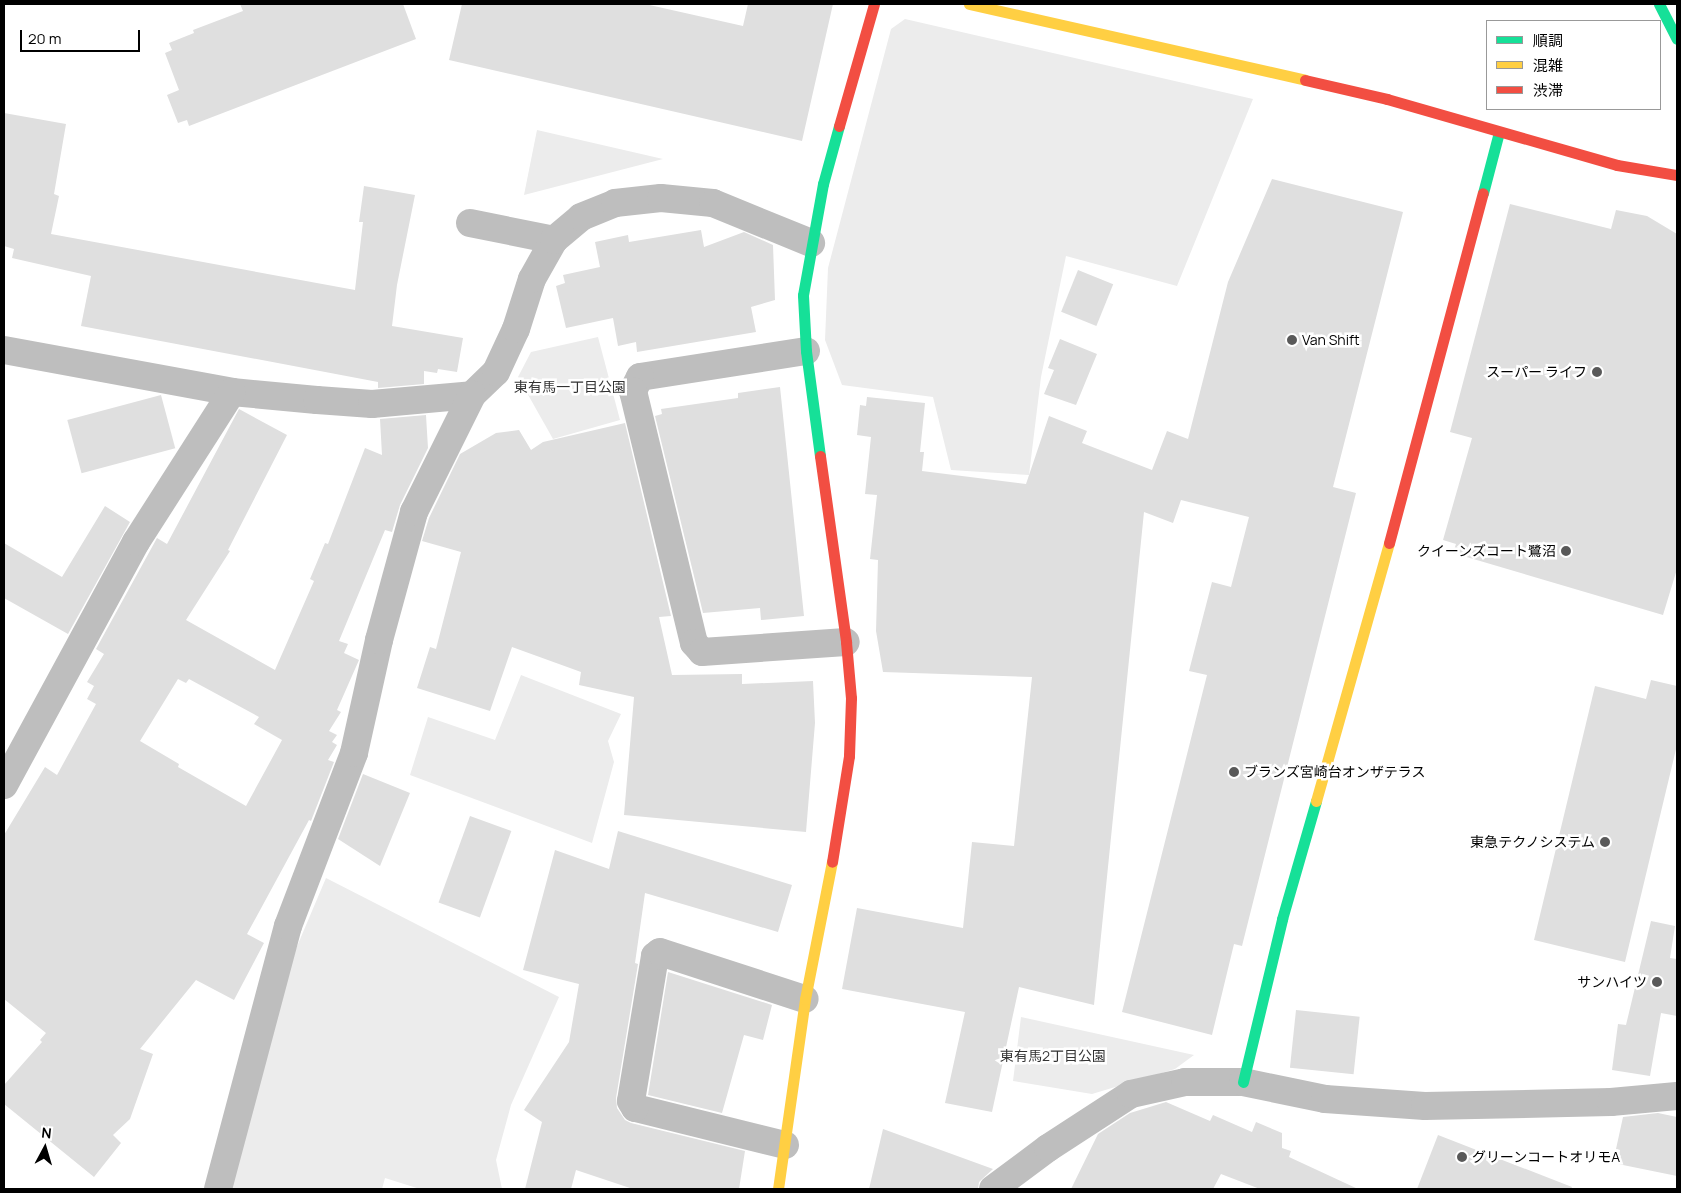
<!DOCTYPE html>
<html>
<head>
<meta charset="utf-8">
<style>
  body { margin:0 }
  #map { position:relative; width:1681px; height:1193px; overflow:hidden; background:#fff; font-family:Manrope,"Noto Sans JP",sans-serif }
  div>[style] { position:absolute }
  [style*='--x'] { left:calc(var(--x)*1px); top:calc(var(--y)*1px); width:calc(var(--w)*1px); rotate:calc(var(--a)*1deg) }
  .green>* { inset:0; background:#ececec }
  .building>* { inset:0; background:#dfdfdf; transform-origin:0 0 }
  .street>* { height:28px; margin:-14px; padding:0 14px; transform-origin:14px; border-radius:14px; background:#bebebe }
  .fast>* { height:11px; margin:-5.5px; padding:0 5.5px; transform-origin:5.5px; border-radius:5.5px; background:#16e098 }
  .slow>* { height:11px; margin:-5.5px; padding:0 5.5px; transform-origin:5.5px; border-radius:5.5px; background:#ffcf43 }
  .jam>* { height:11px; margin:-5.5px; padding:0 5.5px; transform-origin:5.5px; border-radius:5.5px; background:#f24e42 }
  .dots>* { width:14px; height:14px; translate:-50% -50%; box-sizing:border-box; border:2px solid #fff; border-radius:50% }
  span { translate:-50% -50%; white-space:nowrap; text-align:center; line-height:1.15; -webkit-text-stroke:5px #fff; paint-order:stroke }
  .poi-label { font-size:14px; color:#000 }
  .left { translate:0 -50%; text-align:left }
  .right { translate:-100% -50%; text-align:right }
  .park-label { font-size:14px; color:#333 }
  .frame { position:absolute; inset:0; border:5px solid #000; pointer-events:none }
  .legend { position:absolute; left:1486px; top:20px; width:175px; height:90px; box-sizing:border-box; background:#fff; border:1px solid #999; margin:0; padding:6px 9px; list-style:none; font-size:15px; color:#000 }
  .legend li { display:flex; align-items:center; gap:10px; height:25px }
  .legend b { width:25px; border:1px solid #999 }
  .north { position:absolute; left:20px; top:1123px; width:50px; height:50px; -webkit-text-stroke:4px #fff; paint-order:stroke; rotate:6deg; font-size:14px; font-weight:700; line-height:20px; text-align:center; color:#000 }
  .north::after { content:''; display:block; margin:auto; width:18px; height:22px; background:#000; clip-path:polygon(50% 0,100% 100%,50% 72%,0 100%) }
  .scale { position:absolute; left:20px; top:30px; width:120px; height:22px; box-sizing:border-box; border:2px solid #000; border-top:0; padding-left:6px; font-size:15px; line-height:18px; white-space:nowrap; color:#000; -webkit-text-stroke:4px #fff; paint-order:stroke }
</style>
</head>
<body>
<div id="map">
  <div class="green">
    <div style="clip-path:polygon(905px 19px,1253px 99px,1177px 286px,1066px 256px,1041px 377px,1029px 475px,951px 470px,933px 397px,842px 385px,825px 340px,828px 268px,891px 29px)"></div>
    <div style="clip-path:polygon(537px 130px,663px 159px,524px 195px)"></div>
    <div style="clip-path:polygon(598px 337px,620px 420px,553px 439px,518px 377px,531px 352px)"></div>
    <div style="clip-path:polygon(521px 675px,621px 714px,608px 741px,614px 762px,592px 843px,410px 775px,428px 717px,495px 740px)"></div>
    <div style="clip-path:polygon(326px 878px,559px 997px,511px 1105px,496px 1160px,502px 1189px,420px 1189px,385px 1178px,382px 1189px,227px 1189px,287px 970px)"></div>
    <div style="clip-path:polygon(1021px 1017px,1194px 1055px,1175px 1069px,1092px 1094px,1013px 1081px)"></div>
  </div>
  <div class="building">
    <div style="clip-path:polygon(240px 4px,403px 4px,416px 39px,189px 126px,187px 120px,178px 123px,167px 95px,179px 90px,165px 53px,172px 50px,169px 43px,194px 33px,193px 30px,243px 11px)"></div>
    <div style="clip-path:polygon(462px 4px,645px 4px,743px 26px,748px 4px,833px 4px,802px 141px,449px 60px)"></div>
    <div style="clip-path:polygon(4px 113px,66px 124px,54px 194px,59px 196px,51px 234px,355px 290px,363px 222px,359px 222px,364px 186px,415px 195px,397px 285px,392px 326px,463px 338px,457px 372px,438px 369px,437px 373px,424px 371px,424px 384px,378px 388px,378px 382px,81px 326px,91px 276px,12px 258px,14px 249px,4px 246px)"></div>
    <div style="clip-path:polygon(1272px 179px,1403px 212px,1333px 487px,1356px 493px,1242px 946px,1234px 944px,1212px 1035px,1122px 1012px,1207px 675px,1189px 671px,1212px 582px,1231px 587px,1249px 517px,1181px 500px,1173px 523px,1144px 512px,1094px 1005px,1019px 987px,992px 1112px,945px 1103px,965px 1012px,842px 989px,857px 908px,963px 928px,972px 842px,1014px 846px,1032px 677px,883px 672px,876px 631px,878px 560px,870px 559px,877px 495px,865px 494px,871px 437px,857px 435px,860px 405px,866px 406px,867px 397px,925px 403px,920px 452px,924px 452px,922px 471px,1026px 484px,1049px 416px,1087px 431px,1082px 443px,1152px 470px,1167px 431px,1188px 439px,1228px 282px)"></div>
    <div style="clip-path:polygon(1510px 204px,1611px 229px,1616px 210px,1647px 216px,1677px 234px,1677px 569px,1663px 615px,1453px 553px,1456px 544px,1443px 540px,1472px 438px,1450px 432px)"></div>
    <div style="clip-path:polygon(701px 230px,704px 247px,744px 232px,773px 245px,775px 300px,751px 307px,756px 332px,637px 352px,636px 342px,618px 346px,613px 318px,566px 328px,556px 286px,565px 283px,563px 275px,600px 267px,595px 242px,628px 235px,629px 242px)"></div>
    <div style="left:1078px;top:270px;width:38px;height:45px;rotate:22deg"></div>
    <div style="clip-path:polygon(1060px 339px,1097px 354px,1076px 405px,1044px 394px,1054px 370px,1048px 368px)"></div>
    <div style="clip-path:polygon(780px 387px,804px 616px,761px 620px,760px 608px,703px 613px,655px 416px,662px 414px,661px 409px,738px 398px,738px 393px)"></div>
    <div style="left:161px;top:395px;width:55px;height:97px;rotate:75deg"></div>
    <div style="clip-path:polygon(evenodd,239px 409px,287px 435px,228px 550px,230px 551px,186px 620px,275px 670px,314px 581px,310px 579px,325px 543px,328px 544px,365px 448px,382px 455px,380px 419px,426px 415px,428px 448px,400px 505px,392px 532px,385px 530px,339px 641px,348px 644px,344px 653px,359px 660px,337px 710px,341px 712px,329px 731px,337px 735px,332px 742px,337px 745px,328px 760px,334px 762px,311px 821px,309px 820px,247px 934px,264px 943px,234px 1000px,196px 980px,140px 1049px,153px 1054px,130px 1119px,113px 1135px,121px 1143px,94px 1177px,4px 1104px,4px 1085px,42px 1042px,40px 1040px,46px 1033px,4px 999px,4px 835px,45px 767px,57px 775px,96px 704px,87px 699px,94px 686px,87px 682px,104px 654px,96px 649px,157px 538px,167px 544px,239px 409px,178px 679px,186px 683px,189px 679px,259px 717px,254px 724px,282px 740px,246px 806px,178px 767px,179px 764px,140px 741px,178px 679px)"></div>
    <div style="clip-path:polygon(625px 423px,671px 616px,659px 617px,672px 675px,742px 674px,742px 684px,813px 681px,815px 723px,806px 832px,624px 815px,634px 697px,579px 685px,581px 672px,512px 647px,490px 711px,417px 688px,430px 647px,436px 649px,461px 552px,422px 541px,429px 518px,460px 454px,496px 433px,519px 430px,531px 450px,543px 442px)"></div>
    <div style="clip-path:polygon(105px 506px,130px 522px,68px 634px,4px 598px,4px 543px,62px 577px)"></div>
    <div style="clip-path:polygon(1651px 680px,1677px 686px,1677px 745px,1625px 962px,1534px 940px,1595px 686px,1646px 699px)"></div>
    <div style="clip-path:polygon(363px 774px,410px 793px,380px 866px,338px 839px)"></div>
    <div style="left:470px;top:816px;width:44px;height:92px;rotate:20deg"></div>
    <div style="clip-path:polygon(618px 831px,792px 885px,778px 932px,645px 893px,635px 963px,638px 964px,616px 1098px,617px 1108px,625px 1120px,631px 1123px,745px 1151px,739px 1189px,633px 1189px,576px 1170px,571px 1189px,525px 1189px,542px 1122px,524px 1110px,569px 1042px,579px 984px,523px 970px,555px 850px,609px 869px)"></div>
    <div style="clip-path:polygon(1651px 921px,1675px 926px,1670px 958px,1677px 959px,1677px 1016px,1661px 1013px,1650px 1076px,1612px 1070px,1618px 1024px,1626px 1025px)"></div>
    <div style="clip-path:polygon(668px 972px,772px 1005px,763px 1040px,744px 1035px,722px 1113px,648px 1095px)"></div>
    <div style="left:1296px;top:1010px;width:64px;height:58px;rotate:6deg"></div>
    <div style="clip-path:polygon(1166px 1102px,1210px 1121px,1213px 1115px,1252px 1132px,1256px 1122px,1282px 1133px,1282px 1148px,1291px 1151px,1289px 1157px,1358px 1189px,1260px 1189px,1221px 1174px,1213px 1189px,1071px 1189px,1098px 1134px,1130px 1113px)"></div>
    <div style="clip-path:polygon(1658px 1113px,1677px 1117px,1677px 1176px,1618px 1164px,1620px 1150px,1616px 1149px,1623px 1117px)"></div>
    <div style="clip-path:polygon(883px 1129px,993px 1169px,979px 1182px,978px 1189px,869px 1189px)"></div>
    <div style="clip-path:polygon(1438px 1135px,1572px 1187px,1571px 1189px,1417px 1189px)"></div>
  </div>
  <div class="street">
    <div style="--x:470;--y:223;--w:86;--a:11.4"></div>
    <div style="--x:4;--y:350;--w:232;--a:10.4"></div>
    <div style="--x:232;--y:392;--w:85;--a:5.4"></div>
    <div style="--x:317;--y:400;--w:55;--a:4.2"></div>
    <div style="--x:372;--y:404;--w:100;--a:-5.1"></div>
    <div style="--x:472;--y:395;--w:33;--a:-44"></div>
    <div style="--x:496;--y:372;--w:47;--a:-65.1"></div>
    <div style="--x:516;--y:329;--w:52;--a:-72.3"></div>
    <div style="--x:532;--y:279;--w:45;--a:-60.6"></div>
    <div style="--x:554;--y:240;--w:35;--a:-40"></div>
    <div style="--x:581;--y:217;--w:37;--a:-22"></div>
    <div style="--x:615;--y:203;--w:46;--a:-6.2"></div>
    <div style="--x:661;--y:198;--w:52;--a:5.5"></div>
    <div style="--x:713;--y:203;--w:106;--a:22.2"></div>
    <div style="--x:806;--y:351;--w:168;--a:171.1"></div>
    <div style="--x:640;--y:377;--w:16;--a:117"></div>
    <div style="--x:633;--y:391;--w:259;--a:76.4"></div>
    <div style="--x:694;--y:643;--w:12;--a:48"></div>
    <div style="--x:702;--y:652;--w:144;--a:-4"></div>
    <div style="--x:4;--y:785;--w:277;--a:-61.5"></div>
    <div style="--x:136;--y:542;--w:178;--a:-57.4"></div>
    <div style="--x:785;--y:1145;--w:154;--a:-166.1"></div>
    <div style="--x:635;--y:1108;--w:8;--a:-120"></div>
    <div style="--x:631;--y:1101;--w:147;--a:-80.6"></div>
    <div style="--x:655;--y:956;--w:6;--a:-39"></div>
    <div style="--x:660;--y:952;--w:152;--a:18"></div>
    <div style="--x:218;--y:1189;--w:272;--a:-75.1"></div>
    <div style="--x:288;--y:926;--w:185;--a:-69.1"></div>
    <div style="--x:354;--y:753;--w:116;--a:-77.5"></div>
    <div style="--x:379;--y:640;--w:133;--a:-74.7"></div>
    <div style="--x:414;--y:512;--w:131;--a:-63.6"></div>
    <div style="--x:993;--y:1189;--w:69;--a:-36.7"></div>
    <div style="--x:1048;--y:1148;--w:99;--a:-33"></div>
    <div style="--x:1131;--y:1094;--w:55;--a:-12.5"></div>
    <div style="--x:1185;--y:1082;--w:58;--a:0"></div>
    <div style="--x:1243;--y:1082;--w:84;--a:11.7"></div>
    <div style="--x:1325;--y:1099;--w:100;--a:4"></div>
    <div style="--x:1425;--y:1106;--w:186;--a:-1.2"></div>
    <div style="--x:1611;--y:1102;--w:66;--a:-5.2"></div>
  </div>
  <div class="fast">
    <div style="--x:1659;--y:4;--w:39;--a:63"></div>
    <div style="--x:1483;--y:193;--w:63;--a:-75.3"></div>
    <div style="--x:820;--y:456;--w:106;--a:-97.6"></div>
    <div style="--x:806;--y:351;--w:56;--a:-93.1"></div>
    <div style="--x:803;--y:295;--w:113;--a:-79.8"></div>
    <div style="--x:823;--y:184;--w:60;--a:-74.6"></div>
    <div style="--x:1243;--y:1082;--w:168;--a:-76.5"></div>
    <div style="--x:1282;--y:919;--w:123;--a:-73.9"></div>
  </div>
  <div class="slow">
    <div style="--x:969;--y:4;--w:344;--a:12.7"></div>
    <div style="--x:1316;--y:801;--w:268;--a:-74.2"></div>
    <div style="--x:778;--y:1189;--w:192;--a:-81.9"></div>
    <div style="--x:805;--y:999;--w:140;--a:-78.9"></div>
  </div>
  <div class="jam">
    <div style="--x:1305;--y:80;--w:84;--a:13"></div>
    <div style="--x:1387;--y:99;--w:239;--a:16"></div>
    <div style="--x:1617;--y:165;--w:61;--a:9.5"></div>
    <div style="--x:839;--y:126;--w:127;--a:-74"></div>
    <div style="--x:820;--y:456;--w:188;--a:82"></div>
    <div style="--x:846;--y:642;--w:56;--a:84.9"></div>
    <div style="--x:851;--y:698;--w:58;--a:92"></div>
    <div style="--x:849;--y:756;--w:107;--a:99.1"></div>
    <div style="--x:1389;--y:543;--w:362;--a:-75"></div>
  </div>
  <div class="dots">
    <div style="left:1292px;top:340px;background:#595959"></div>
    <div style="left:1597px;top:372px;background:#595959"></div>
    <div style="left:1566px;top:551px;background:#595959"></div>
    <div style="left:1234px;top:772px;background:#595959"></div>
    <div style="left:1605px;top:842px;background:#595959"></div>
    <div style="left:1657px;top:982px;background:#595959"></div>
    <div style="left:1462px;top:1157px;background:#595959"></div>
  </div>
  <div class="poi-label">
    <span class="left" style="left:1302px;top:340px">Van Shift</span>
    <span class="right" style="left:1587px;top:372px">スーパー ライフ</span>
    <span class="right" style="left:1556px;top:551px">クイーンズコート鷺沼</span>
    <span class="left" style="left:1244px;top:772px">ブランズ宮崎台オンザテラス</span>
    <span class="right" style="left:1595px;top:842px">東急テクノシステム</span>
    <span class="right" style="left:1647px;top:982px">サンハイツ</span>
    <span class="left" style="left:1472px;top:1157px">グリーンコートオリモA</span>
  </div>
  <div class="park-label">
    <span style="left:570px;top:387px">東有馬一丁目公園</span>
    <span style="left:1053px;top:1056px">東有馬2丁目公園</span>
  </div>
  <div class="frame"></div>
  <ul class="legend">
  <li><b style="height:6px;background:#16e098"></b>順調</li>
  <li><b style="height:6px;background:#ffcf43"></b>混雑</li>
  <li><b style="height:6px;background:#f24e42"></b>渋滞</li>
  </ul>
  <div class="north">N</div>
  <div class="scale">20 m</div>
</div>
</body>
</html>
